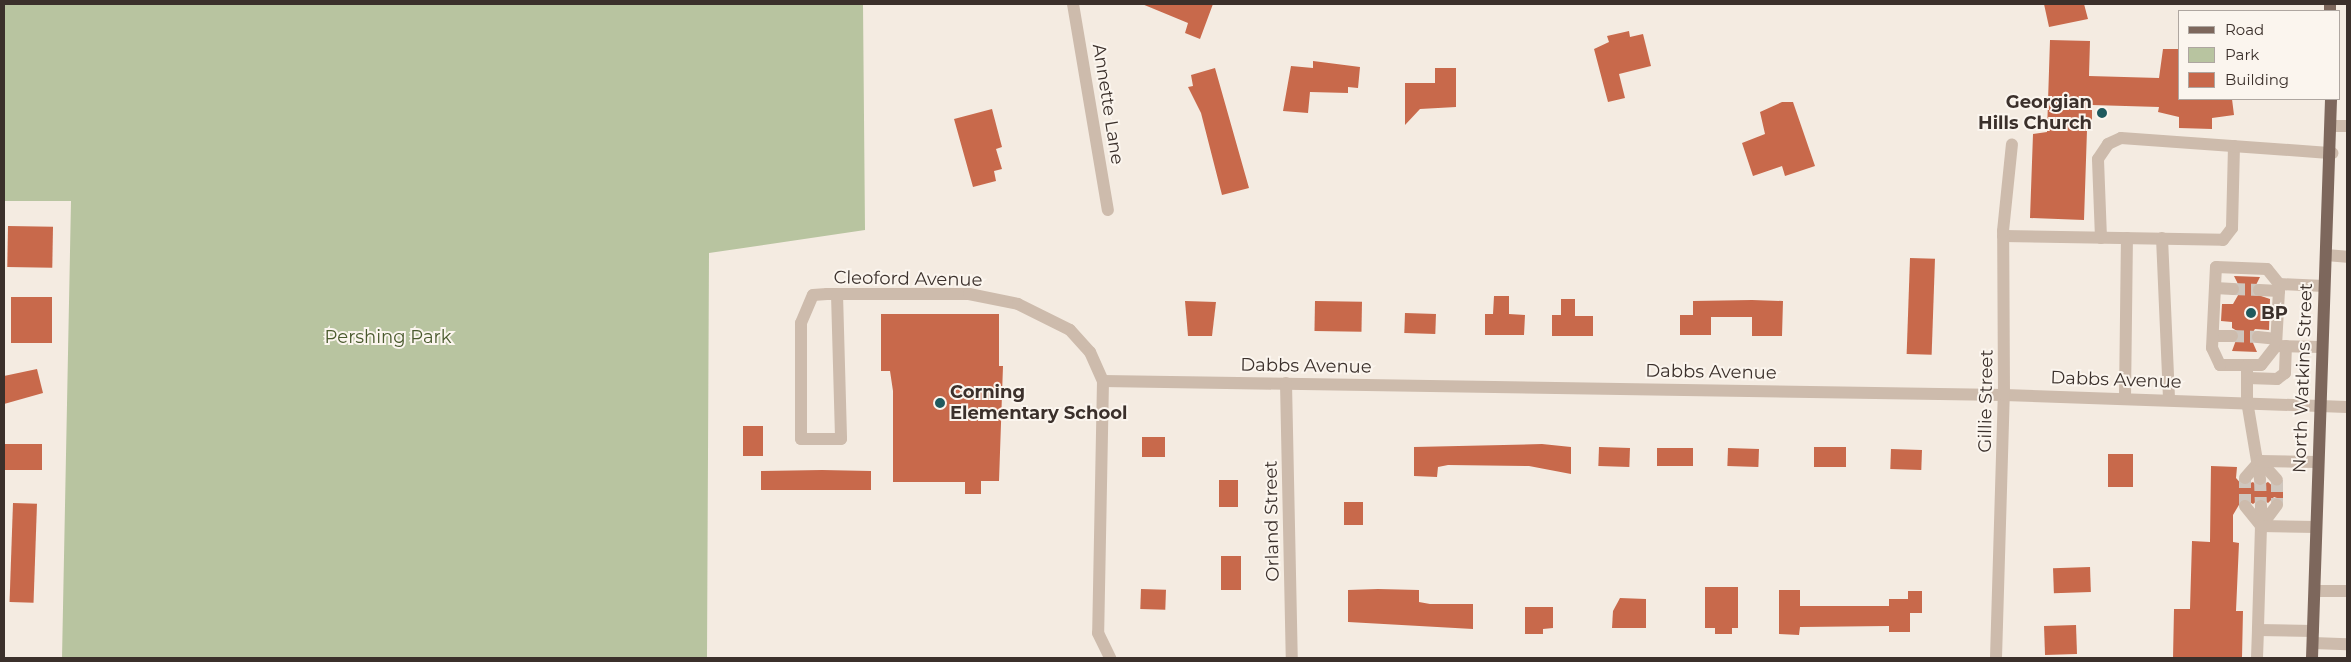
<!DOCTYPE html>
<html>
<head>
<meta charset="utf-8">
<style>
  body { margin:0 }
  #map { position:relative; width:2351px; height:662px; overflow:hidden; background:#f4ebe1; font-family:Montserrat,sans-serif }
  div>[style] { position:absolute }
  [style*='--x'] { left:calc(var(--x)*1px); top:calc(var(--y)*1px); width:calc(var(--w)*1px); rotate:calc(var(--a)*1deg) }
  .green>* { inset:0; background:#b8c4a0 }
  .building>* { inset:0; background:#c8694b; transform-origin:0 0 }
  .minor-tunnel>* { height:12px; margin-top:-6px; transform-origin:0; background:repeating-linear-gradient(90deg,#cfc6bd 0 12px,transparent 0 18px) }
  .minor>* { height:12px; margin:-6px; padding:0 6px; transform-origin:6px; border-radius:6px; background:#cdbbac }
  .major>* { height:12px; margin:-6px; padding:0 6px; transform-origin:6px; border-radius:6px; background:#7d675c }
  .dots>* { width:14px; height:14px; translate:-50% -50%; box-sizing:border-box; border:2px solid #fbf5ee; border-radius:50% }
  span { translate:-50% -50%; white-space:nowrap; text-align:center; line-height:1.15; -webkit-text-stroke:4px #fbf5ee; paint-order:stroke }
  .poi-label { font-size:18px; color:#3b302b; font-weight:700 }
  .right { translate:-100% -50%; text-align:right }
  .left { translate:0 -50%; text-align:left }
  .street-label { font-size:18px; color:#3b302b }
  .park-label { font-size:18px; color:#4a5a2e }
  .frame { position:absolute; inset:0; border:5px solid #3b302b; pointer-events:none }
  .legend { position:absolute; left:2178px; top:10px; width:162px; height:90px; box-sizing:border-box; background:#fbf5ee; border:1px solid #aea6a0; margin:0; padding:6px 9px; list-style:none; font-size:15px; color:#3b302b }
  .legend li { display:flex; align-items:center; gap:10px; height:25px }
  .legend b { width:25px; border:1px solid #aea6a0 }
</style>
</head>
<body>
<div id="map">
  <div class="green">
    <div style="clip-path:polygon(4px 4px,863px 4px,865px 230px,709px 253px,707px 658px,62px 658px,71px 201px,4px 201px)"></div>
  </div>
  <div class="building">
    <div style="clip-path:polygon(1142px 4px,1213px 4px,1200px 39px,1185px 33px,1188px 23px)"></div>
    <div style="clip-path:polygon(2044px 4px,2084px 4px,2088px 19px,2049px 27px)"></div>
    <div style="clip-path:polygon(1629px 31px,1630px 37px,1643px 34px,1651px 66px,1619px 74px,1625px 98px,1608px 102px,1594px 49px,1609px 42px,1607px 36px)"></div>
    <div style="clip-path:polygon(2050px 40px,2090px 41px,2089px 76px,2159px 78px,2163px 49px,2180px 49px,2180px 99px,2232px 99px,2234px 115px,2212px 118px,2212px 129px,2179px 128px,2179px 117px,2158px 112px,2159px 107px,2092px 105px,2092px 130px,2087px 130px,2084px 220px,2030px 218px,2033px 134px,2047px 132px)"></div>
    <div style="clip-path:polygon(1313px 61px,1360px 67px,1358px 88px,1348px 87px,1348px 93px,1310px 92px,1308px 113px,1283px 111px,1291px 66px,1313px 68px)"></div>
    <div style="clip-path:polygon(1215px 68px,1249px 188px,1222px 195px,1201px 113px,1188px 87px,1193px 86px,1191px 75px)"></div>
    <div style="clip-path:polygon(1435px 68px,1456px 68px,1456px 107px,1420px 109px,1405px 125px,1405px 83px,1435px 83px)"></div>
    <div style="clip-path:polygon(1782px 102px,1793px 102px,1815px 166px,1785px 176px,1782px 166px,1753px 176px,1742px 143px,1765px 134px,1760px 112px)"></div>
    <div style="clip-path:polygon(992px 109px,1002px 147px,996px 149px,1002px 169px,994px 171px,996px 181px,973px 187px,954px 119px)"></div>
    <div style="left:8px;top:226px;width:45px;height:41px;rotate:1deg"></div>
    <div style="left:1910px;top:258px;width:25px;height:96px;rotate:2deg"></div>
    <div style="clip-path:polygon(2234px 276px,2260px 277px,2252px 293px,2270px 299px,2269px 330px,2255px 329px,2250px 336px,2257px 352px,2232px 351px,2239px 332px,2232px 328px,2232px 322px,2221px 321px,2222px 304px,2233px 304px,2241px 290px)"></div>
    <div style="clip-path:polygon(1494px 296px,1509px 296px,1509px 314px,1525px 315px,1524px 335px,1485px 335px,1485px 314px,1493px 314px)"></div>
    <div style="left:11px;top:297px;width:41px;height:46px"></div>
    <div style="clip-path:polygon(1561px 299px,1575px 299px,1575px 316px,1593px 316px,1593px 336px,1552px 336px,1552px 315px,1561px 315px)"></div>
    <div style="clip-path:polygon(1752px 300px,1783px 301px,1782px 336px,1752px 336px,1752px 317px,1711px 317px,1711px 335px,1680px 335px,1680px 315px,1693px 315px,1693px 301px)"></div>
    <div style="clip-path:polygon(1185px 301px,1216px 302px,1212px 336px,1188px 336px)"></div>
    <div style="left:1315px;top:301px;width:47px;height:30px;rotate:1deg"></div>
    <div style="left:1405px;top:313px;width:31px;height:20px;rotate:2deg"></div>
    <div style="clip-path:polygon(881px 314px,999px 314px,999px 366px,1003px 366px,999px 481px,981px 481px,981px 494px,965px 494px,965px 482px,893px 482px,893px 391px,890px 371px,881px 371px)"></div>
    <div style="clip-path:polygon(37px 369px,43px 393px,4px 404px,4px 376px)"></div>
    <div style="left:743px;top:426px;width:20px;height:30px"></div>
    <div style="left:1142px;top:437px;width:23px;height:20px"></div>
    <div style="left:4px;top:444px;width:38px;height:26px"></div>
    <div style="clip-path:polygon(1542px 444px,1571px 447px,1571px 474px,1529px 466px,1448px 465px,1438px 467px,1437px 477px,1414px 476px,1414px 447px)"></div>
    <div style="left:1599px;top:447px;width:31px;height:19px;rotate:2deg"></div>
    <div style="left:1814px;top:447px;width:32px;height:20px"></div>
    <div style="left:1657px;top:448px;width:36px;height:18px"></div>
    <div style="left:1728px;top:448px;width:31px;height:18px;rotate:2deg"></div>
    <div style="left:1891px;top:449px;width:31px;height:20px;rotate:2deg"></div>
    <div style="left:2108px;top:454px;width:25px;height:33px"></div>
    <div style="clip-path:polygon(2211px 466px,2237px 467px,2236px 478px,2243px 486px,2253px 482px,2258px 487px,2268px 482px,2275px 488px,2283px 486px,2283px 500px,2274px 497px,2268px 503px,2261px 498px,2253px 504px,2243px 498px,2233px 515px,2233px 542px,2239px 543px,2236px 611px,2243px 611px,2242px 658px,2173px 658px,2174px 609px,2190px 609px,2192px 541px,2210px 542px)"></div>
    <div style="clip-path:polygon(822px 470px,871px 471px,871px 490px,761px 490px,761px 471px)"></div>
    <div style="left:1219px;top:480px;width:19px;height:27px"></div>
    <div style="left:1344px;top:502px;width:19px;height:23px"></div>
    <div style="left:13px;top:503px;width:24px;height:99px;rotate:2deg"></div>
    <div style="left:1241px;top:556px;width:34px;height:20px;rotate:90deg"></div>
    <div style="left:2090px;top:567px;width:25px;height:37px;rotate:88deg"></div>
    <div style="clip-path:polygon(1705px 587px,1738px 587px,1738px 628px,1732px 628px,1732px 634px,1715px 634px,1715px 628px,1705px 628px)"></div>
    <div style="left:1141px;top:589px;width:25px;height:20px;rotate:2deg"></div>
    <div style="clip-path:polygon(1378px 589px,1419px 590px,1419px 602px,1430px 604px,1473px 604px,1473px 629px,1348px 622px,1348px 590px)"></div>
    <div style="clip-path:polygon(1779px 590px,1800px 590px,1800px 606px,1889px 606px,1889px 599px,1908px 599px,1908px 591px,1922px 591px,1922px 613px,1910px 613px,1910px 632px,1889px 632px,1889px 626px,1800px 627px,1799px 635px,1779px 634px)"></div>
    <div style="clip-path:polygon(1620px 598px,1646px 599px,1646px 628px,1612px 628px,1613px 611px)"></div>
    <div style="clip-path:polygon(1525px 607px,1553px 607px,1553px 628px,1543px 629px,1543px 634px,1525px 634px)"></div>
    <div style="left:2076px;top:625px;width:29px;height:32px;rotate:88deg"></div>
  </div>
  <div class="minor-tunnel">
    <div style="--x:2233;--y:289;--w:26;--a:2"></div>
    <div style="--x:2232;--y:336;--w:26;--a:2"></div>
    <div style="--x:2260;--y:479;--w:27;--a:88"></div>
    <div style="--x:2277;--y:480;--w:25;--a:90"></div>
    <div style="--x:2245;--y:506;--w:28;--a:-90"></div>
  </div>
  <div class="minor">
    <div style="--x:1073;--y:4;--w:209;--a:80.4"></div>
    <div style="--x:2332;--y:126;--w:15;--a:0"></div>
    <div style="--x:2003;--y:236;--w:220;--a:1"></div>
    <div style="--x:2223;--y:240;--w:15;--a:-53"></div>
    <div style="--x:2232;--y:228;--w:82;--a:-88.6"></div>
    <div style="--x:2101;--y:238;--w:79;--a:-92.2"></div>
    <div style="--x:2098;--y:159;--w:18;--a:-56"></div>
    <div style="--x:2108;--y:144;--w:14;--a:-25"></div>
    <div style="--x:2121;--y:138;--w:212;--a:4.1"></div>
    <div style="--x:2162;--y:238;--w:161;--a:87.5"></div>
    <div style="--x:2326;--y:255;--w:21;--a:5"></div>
    <div style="--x:2215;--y:288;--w:18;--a:3"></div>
    <div style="--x:2259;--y:290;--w:20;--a:3"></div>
    <div style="--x:837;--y:294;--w:145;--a:88.4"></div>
    <div style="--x:841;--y:439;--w:40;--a:180"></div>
    <div style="--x:801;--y:439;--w:116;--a:-90"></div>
    <div style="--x:801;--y:323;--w:30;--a:-67"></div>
    <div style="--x:813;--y:295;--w:14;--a:-4"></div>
    <div style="--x:827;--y:294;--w:142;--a:0"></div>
    <div style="--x:969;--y:294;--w:50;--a:11.5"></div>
    <div style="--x:1018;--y:304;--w:58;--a:26.6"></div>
    <div style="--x:1070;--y:330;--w:30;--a:48"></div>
    <div style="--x:1090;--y:352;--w:32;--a:66"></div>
    <div style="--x:1103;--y:381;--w:252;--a:91.1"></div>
    <div style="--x:1098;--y:633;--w:28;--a:64"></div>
    <div style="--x:2213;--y:336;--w:19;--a:0"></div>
    <div style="--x:2258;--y:337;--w:18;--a:6"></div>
    <div style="--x:2276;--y:346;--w:24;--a:128"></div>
    <div style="--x:2261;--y:365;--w:41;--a:180"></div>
    <div style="--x:2220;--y:365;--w:19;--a:-115"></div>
    <div style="--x:2212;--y:348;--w:81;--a:-87.2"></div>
    <div style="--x:2216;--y:267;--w:51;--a:2.2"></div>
    <div style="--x:2267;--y:269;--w:19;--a:51"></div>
    <div style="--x:2321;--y:347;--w:45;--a:-178.7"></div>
    <div style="--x:2276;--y:346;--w:55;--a:-86.9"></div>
    <div style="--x:2279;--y:291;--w:7;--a:-90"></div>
    <div style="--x:2279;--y:284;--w:45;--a:2.5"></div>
    <div style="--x:2247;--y:365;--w:36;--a:90"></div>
    <div style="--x:2247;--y:401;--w:79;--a:80.5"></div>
    <div style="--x:2248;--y:378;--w:29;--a:2"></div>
    <div style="--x:2277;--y:379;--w:10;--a:-37"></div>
    <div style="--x:2285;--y:373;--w:27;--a:-88"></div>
    <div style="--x:1103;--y:381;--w:901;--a:0.89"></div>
    <div style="--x:2004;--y:395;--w:343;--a:2"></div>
    <div style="--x:1286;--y:383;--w:275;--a:88.8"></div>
    <div style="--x:2125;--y:398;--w:160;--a:-89.3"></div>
    <div style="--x:2260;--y:461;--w:25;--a:48"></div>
    <div style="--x:2245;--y:478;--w:23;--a:-49"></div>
    <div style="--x:2260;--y:461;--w:57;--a:1"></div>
    <div style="--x:2277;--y:505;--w:26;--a:127"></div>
    <div style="--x:2261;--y:526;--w:104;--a:91.7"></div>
    <div style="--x:2258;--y:630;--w:55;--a:1"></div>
    <div style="--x:2245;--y:506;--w:26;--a:51"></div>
    <div style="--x:2261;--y:506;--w:20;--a:90"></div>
    <div style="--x:2261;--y:526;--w:55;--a:1"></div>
    <div style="--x:2315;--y:591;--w:32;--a:0"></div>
    <div style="--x:2313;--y:643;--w:34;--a:2"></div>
    <div style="--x:1996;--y:658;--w:263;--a:-88.3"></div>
    <div style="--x:2004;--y:395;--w:164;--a:-90.3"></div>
    <div style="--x:2003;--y:231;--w:87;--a:-84.1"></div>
    <div style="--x:2257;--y:658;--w:28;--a:-88"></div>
  </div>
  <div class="major">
    <div style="--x:2330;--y:4;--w:7;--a:90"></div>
    <div style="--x:2312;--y:658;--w:559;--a:-88.05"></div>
  </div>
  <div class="dots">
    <div style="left:2102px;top:113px;background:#1f5a5e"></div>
    <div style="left:2251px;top:313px;background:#1f5a5e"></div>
    <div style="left:940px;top:403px;background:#1f5a5e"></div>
  </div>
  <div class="poi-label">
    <span class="right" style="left:2092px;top:113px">Georgian<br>Hills Church</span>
    <span class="left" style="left:2261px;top:313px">BP</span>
    <span class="left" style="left:950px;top:403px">Corning<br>Elementary School</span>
  </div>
  <div class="street-label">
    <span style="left:1108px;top:104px;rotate:81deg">Annette Lane</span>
    <span style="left:908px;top:279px;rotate:1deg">Cleoford Avenue</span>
    <span style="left:1306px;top:366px;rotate:1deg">Dabbs Avenue</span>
    <span style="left:1711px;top:372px;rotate:1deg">Dabbs Avenue</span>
    <span style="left:2303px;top:378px;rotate:-88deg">North Watkins Street</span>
    <span style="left:2116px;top:380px;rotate:2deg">Dabbs Avenue</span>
    <span style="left:1986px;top:401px;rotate:-89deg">Gillie Street</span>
    <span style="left:1272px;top:521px;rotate:-91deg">Orland Street</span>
  </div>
  <div class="park-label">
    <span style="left:388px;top:337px">Pershing Park</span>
  </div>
  <div class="frame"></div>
  <ul class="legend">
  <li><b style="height:6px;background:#7d675c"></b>Road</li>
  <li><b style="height:14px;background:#b8c4a0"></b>Park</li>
  <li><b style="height:14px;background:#c8694b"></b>Building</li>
  </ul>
</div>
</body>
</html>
